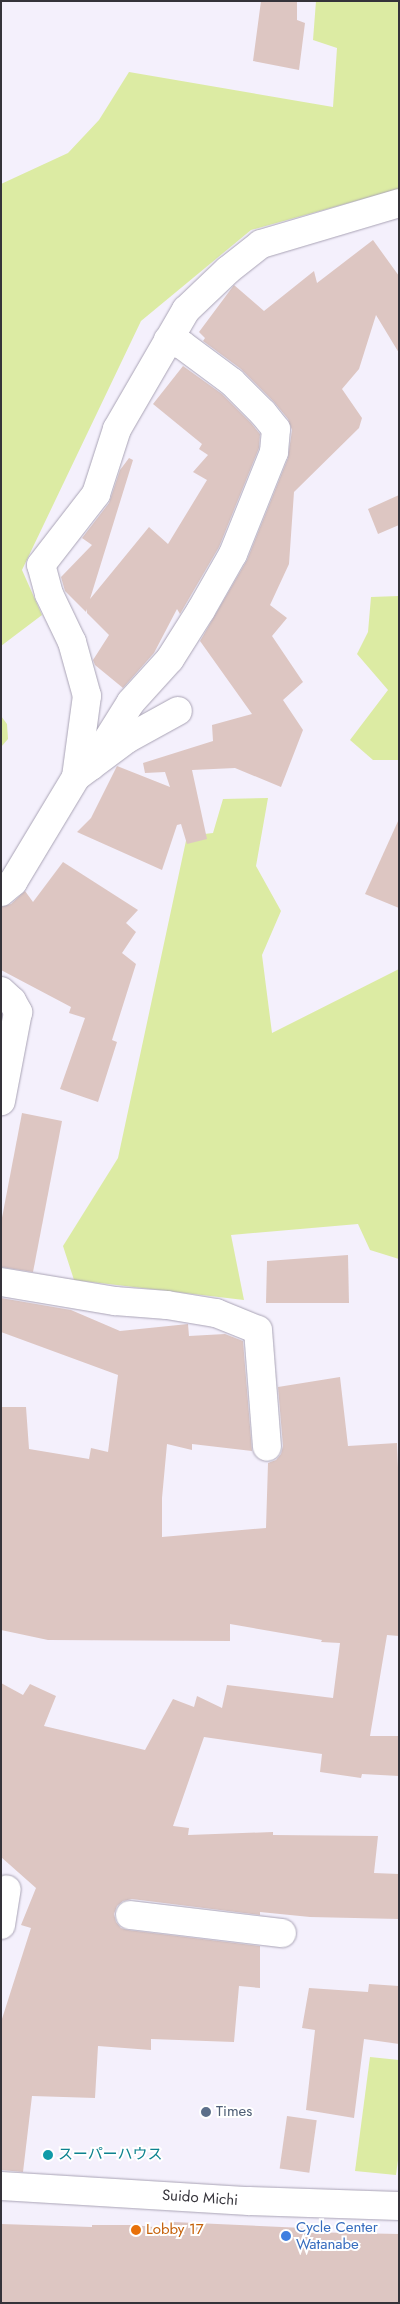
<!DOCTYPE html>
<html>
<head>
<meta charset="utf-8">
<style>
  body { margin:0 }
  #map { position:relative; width:400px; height:2304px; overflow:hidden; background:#f4f0fc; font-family:Jost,"Noto Sans JP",sans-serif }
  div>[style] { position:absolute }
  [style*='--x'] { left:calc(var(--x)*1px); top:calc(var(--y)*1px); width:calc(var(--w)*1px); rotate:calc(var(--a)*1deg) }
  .green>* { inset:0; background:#dceba3 }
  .building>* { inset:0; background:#ddc6c2; transform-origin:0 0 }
  .roads { filter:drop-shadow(0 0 1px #a9a3b5) drop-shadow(0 0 1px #a9a3b5) }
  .minor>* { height:28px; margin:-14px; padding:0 14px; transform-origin:14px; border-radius:14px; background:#fff }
  .tertiary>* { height:28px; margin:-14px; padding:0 14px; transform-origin:14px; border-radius:14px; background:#fff }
  .dots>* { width:14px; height:14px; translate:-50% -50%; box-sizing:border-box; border:2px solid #fff; border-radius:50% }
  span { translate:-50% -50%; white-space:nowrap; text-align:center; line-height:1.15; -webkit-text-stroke:4px #fff; paint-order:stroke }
  .service-label { font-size:15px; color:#4e5e75 }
  .left { translate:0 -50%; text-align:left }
  .culture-label { font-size:15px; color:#0d838f }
  .street-label { font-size:15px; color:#35333a }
  .shop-label { font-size:15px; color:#366cbe }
  .food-label { font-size:15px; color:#c56008 }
  .frame { position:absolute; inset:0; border:2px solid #35333a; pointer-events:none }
</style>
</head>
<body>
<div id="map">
  <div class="green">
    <div style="clip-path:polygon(316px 1px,399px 1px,399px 189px,251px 230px,141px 321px,22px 570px,42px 615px,1px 646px,1px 184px,68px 153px,99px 120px,129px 72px,333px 107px,337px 48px,313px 40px)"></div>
    <div style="clip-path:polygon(399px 596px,399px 760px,373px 760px,350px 740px,388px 690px,357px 654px,368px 632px,371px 597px)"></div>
    <div style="clip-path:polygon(1px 716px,7px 724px,8px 739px,1px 747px)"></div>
    <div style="clip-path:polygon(268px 798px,256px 866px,281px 911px,262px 955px,272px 1033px,399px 969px,399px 1259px,370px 1250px,358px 1224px,231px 1235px,244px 1300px,74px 1280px,63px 1246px,118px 1158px,187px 836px,213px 833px,223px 799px)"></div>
    <div style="clip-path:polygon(370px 2057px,399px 2060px,399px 2153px,396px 2175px,355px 2171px)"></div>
  </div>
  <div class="building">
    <div style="clip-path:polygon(261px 1px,297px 1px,297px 20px,305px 23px,299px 70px,253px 61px)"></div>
    <div style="clip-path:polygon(373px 240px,399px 276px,399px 353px,376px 315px,359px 369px,342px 389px,362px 418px,359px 428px,294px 492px,289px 564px,270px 605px,287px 618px,272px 636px,303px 682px,283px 700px,303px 730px,281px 787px,235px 768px,192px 770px,207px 839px,187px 844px,181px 824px,177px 825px,162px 870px,77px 832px,91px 818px,117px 766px,170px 787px,165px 772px,145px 773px,143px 763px,213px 741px,212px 725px,252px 714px,200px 641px,247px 560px,288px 458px,292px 430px,288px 419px,274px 402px,241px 369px,203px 341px,205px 338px,199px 332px,234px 285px,264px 311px,314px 271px,317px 283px)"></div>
    <div style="clip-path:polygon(183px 366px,222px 394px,251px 423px,260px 434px,259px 448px,219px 547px,180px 614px,177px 609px,154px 653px,123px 688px,95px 665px,93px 660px,109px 635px,87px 613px,87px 609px,86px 612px,65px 591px,61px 577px,92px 545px,82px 538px,109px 503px,120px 470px,129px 458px,133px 460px,90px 599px,149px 527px,168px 544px,207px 480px,193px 472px,208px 455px,199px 449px,202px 444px,153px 404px)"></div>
    <div style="clip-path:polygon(399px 495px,399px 525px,378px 534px,368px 509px)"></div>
    <div style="clip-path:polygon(399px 819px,399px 908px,365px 894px)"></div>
    <div style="clip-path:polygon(63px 862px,138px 910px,126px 923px,136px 932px,122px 953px,136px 964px,112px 1040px,117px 1042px,98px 1102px,60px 1089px,85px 1018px,69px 1013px,71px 1007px,1px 970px,1px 907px,11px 904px,25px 891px,33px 902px)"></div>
    <div style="clip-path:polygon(22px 1113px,62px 1121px,33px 1272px,1px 1267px,1px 1223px)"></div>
    <div style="clip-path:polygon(348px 1255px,349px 1303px,266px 1303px,267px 1261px)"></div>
    <div style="clip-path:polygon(1px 1298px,71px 1310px,120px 1331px,188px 1324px,189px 1336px,225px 1334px,243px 1341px,252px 1451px,192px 1444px,192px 1450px,167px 1444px,162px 1498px,162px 1537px,266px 1528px,268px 1463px,276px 1460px,281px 1454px,283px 1446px,278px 1387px,340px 1377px,348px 1446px,397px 1443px,399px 1492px,399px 1636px,387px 1635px,370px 1736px,399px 1736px,399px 1776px,362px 1774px,361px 1778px,320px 1772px,322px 1754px,204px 1737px,173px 1826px,189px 1828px,188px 1835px,273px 1832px,273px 1835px,378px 1836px,374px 1873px,399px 1874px,399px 1919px,310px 1917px,260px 1912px,260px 1915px,132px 1899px,123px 1901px,117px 1906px,114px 1914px,116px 1922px,121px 1928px,128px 1930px,260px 1946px,260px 1988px,239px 1986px,234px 2042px,151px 2039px,151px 2050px,98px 2046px,95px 2098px,32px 2096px,23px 2172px,1px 2170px,1px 2022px,31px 1928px,21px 1925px,36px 1888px,1px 1857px,1px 1683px,23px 1695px,30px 1684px,56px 1696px,44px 1726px,145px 1750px,173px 1699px,194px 1707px,197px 1696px,222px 1708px,227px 1685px,333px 1698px,340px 1643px,321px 1642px,322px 1640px,230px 1624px,230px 1641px,48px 1640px,1px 1630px,1px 1407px,26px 1407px,29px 1449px,89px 1459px,91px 1448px,108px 1452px,118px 1375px,1px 1332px)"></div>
    <div style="clip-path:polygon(369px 1984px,399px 1986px,399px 2044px,364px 2039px,354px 2118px,306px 2110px,315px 2030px,302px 2028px,309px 1988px,368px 1992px)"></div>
    <div style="left:287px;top:2116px;width:30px;height:53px;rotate:8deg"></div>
    <div style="clip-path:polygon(173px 2222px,304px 2228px,303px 2232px,399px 2234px,399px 2303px,1px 2303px,1px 2224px,92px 2227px,92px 2225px,134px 2225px,173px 2229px)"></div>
  </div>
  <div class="roads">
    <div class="minor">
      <div style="--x:91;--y:766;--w:75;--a:-58"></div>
      <div style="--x:131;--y:702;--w:58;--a:-47.8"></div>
      <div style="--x:170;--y:659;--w:58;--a:-57.7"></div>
      <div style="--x:201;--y:610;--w:64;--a:-60.3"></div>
      <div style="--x:233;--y:554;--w:110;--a:-68.1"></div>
      <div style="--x:274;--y:452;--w:23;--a:-85"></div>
      <div style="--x:276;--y:429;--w:21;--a:-129"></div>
      <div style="--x:263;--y:413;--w:44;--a:-135"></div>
      <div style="--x:232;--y:382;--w:62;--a:-143.5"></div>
      <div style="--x:182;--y:345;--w:15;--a:-160"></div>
      <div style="--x:76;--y:777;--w:82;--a:-82.3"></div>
      <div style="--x:87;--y:696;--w:56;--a:-105.5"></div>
      <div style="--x:72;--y:642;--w:53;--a:-115.6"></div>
      <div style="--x:49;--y:594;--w:30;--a:-105"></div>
      <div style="--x:41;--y:565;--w:90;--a:-52.2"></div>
      <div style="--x:96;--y:494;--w:68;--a:-72.1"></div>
      <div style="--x:117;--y:429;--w:138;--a:-59.9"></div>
      <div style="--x:186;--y:310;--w:58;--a:-43.6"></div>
      <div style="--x:228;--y:270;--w:42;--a:-38.2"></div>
      <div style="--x:261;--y:244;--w:144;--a:-16.5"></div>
      <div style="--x:1;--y:892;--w:16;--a:-40"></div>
      <div style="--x:13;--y:882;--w:122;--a:-59"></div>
      <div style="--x:76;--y:777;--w:64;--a:-36.7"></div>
      <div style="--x:127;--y:739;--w:58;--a:-28.8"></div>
      <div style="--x:1;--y:991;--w:15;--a:42"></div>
      <div style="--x:12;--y:1001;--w:13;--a:61"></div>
      <div style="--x:18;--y:1012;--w:91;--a:100.8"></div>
      <div style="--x:1;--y:1282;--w:116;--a:9.5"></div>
      <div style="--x:115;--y:1301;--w:52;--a:4.4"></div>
      <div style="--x:167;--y:1305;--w:50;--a:9.3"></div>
      <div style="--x:216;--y:1313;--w:45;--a:22"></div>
      <div style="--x:258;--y:1330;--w:117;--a:85.6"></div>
      <div style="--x:130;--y:1915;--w:153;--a:6.8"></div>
      <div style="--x:1;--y:1925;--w:36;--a:-81"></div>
    </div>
    <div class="tertiary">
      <div style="--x:1;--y:2186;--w:248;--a:3.5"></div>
      <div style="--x:249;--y:2201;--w:150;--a:1.9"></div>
    </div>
  </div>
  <div class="dots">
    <div style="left:206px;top:2112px;background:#5c6f8a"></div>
    <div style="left:48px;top:2155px;background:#0f9aa8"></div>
    <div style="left:136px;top:2230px;background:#e8710a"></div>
    <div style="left:286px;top:2236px;background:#3f7fe0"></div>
  </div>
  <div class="service-label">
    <span class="left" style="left:216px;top:2112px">Times</span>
  </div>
  <div class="culture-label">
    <span class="left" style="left:58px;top:2155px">スーパーハウス</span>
  </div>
  <div class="street-label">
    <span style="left:200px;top:2198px;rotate:4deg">Suido Michi</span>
  </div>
  <div class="shop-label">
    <span class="left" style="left:296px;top:2236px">Cycle Center<br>Watanabe</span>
  </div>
  <div class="food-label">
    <span class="left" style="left:146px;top:2230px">Lobby 17</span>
  </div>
  <div class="frame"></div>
</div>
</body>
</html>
